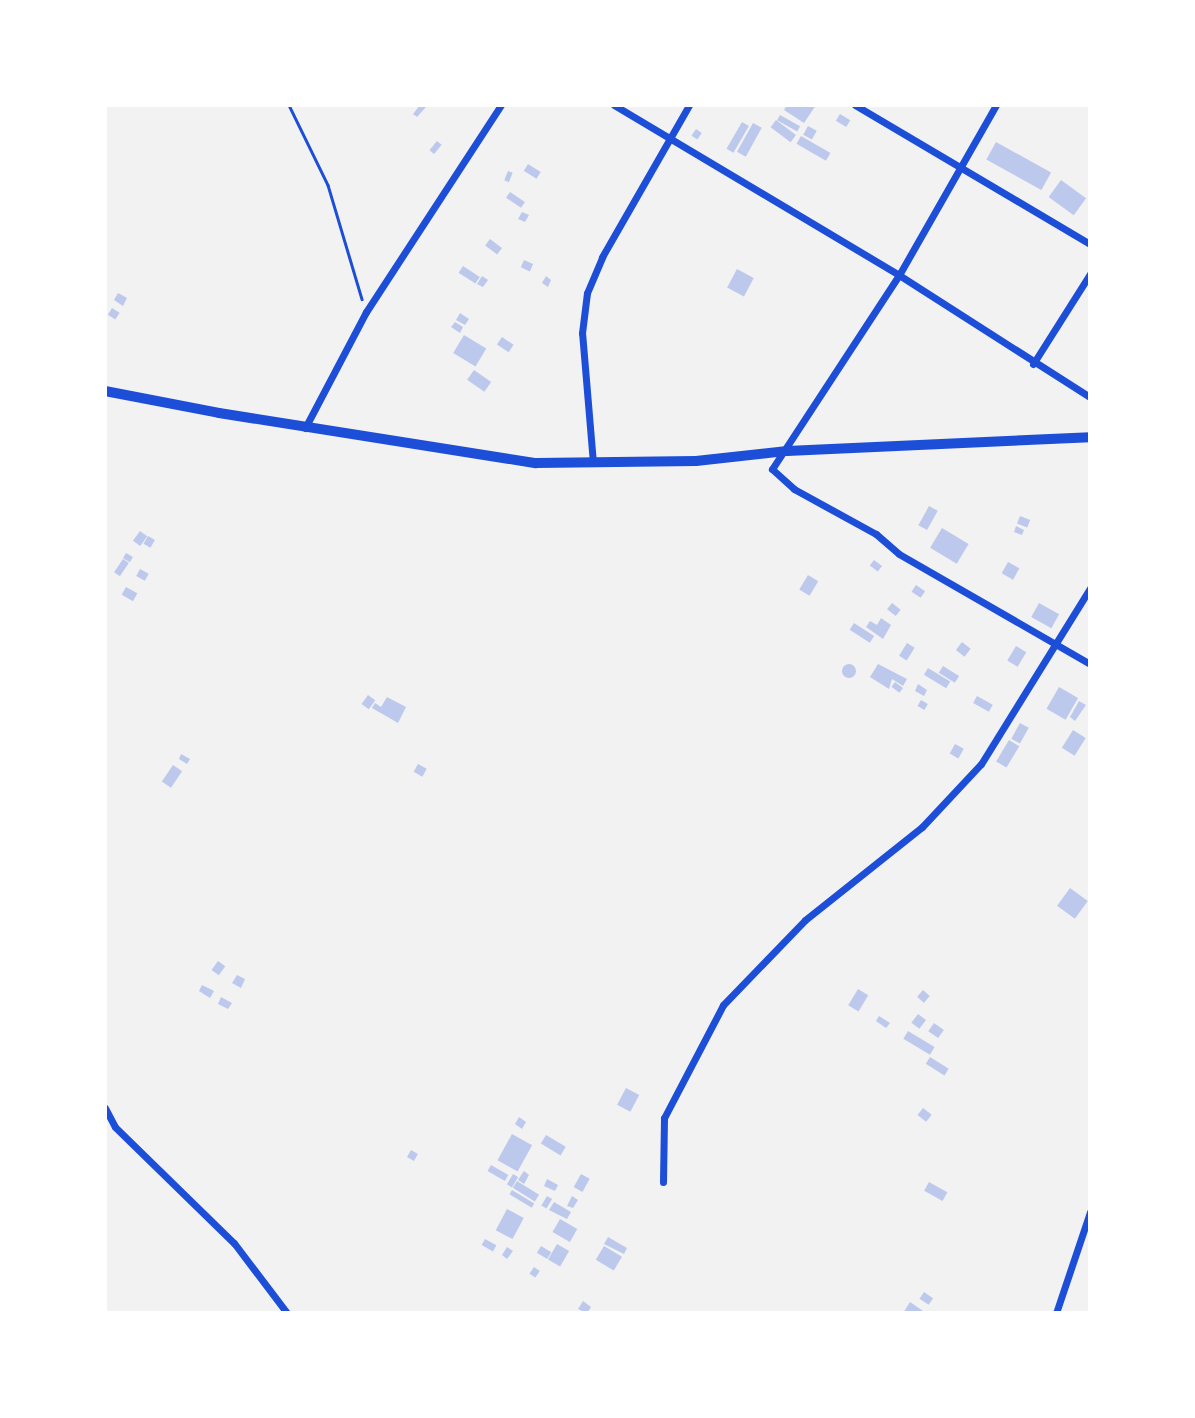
<!DOCTYPE html>
<html>
<head>
<meta charset="utf-8">
<style>
  body { margin:0 }
  #map { position:relative; width:1195px; height:1418px; overflow:hidden; background:#f2f2f2; font-family:Montserrat,sans-serif }
  div>[style] { position:absolute }
  [style*='--x'] { left:calc(var(--x)*1px); top:calc(var(--y)*1px); width:calc(var(--w)*1px); rotate:calc(var(--a)*1deg) }
  .building>* { inset:0; background:#bdc9ec; transform-origin:0 0 }
  .round { border-radius:50% }
  .path>* { height:2.5px; margin:-1.25px; padding:0 1.25px; transform-origin:1.25px; border-radius:1.25px; background:#1d4ed8 }
  .minor>* { height:7px; margin:-3.5px; padding:0 3.5px; transform-origin:3.5px; border-radius:3.5px; background:#1d4ed8 }
  .tertiary>* { height:10px; margin:-5px; padding:0 5px; transform-origin:5px; border-radius:5px; background:#1d4ed8 }
  span { translate:-50% -50%; white-space:nowrap; text-align:center; line-height:1.15; -webkit-text-stroke:5px #fff; paint-order:stroke }
  .frame { position:absolute; inset:0; border:107px solid #fff; pointer-events:none }
</style>
</head>
<body>
<div id="map">
  <div class="building">
    <div style="clip-path:polygon(420px 105px,426px 107px,417px 117px,413px 114px)"></div>
    <div style="clip-path:polygon(787px 105px,816px 105px,804px 123px,784px 110px)"></div>
    <div style="left:840px;top:114px;width:12px;height:8px;rotate:31deg"></div>
    <div style="left:780px;top:115px;width:23px;height:6px;rotate:29deg"></div>
    <div style="left:776px;top:120px;width:25px;height:9px;rotate:37deg"></div>
    <div style="left:742px;top:122px;width:8px;height:31px;rotate:30deg"></div>
    <div style="left:753px;top:123px;width:10px;height:33px;rotate:29deg"></div>
    <div style="left:808px;top:126px;width:10px;height:10px;rotate:29deg"></div>
    <div style="left:696px;top:129px;width:7px;height:8px;rotate:34deg"></div>
    <div style="left:801px;top:136px;width:34px;height:9px;rotate:30deg"></div>
    <div style="left:437px;top:141px;width:6px;height:12px;rotate:39deg"></div>
    <div style="left:996px;top:142px;width:63px;height:20px;rotate:29deg"></div>
    <div style="left:528px;top:164px;width:15px;height:8px;rotate:32deg"></div>
    <div style="left:508px;top:171px;width:5px;height:10px;rotate:22deg"></div>
    <div style="left:1061px;top:180px;width:31px;height:21px;rotate:36deg"></div>
    <div style="left:510px;top:192px;width:18px;height:7px;rotate:34deg"></div>
    <div style="clip-path:polygon(522px 212px,529px 215px,525px 222px,518px 219px)"></div>
    <div style="left:490px;top:239px;width:15px;height:8px;rotate:37deg"></div>
    <div style="left:524px;top:260px;width:10px;height:8px;rotate:24deg"></div>
    <div style="left:463px;top:266px;width:20px;height:8px;rotate:33deg"></div>
    <div style="left:737px;top:269px;width:19px;height:21px;rotate:28deg"></div>
    <div style="clip-path:polygon(482px 276px,488px 280px,483px 287px,477px 284px)"></div>
    <div style="clip-path:polygon(546px 276px,551px 280px,548px 287px,542px 283px)"></div>
    <div style="clip-path:polygon(118px 293px,127px 298px,123px 306px,114px 300px)"></div>
    <div style="left:112px;top:308px;width:9px;height:8px;rotate:32deg"></div>
    <div style="clip-path:polygon(460px 313px,469px 319px,465px 325px,456px 320px)"></div>
    <div style="clip-path:polygon(455px 322px,463px 327px,460px 333px,451px 327px)"></div>
    <div style="left:464px;top:335px;width:26px;height:21px;rotate:31deg"></div>
    <div style="left:502px;top:337px;width:14px;height:9px;rotate:34deg"></div>
    <div style="left:474px;top:370px;width:21px;height:12px;rotate:35deg"></div>
    <div style="left:929px;top:506px;width:10px;height:22px;rotate:29deg"></div>
    <div style="left:1020px;top:516px;width:11px;height:8px;rotate:22deg"></div>
    <div style="clip-path:polygon(1016px 526px,1024px 530px,1022px 535px,1014px 532px)"></div>
    <div style="left:942px;top:528px;width:31px;height:23px;rotate:31deg"></div>
    <div style="left:140px;top:531px;width:9px;height:12px;rotate:36deg"></div>
    <div style="left:148px;top:536px;width:8px;height:9px;rotate:30deg"></div>
    <div style="left:126px;top:553px;width:8px;height:6px;rotate:30deg"></div>
    <div style="left:123px;top:559px;width:7px;height:16px;rotate:34deg"></div>
    <div style="left:874px;top:560px;width:10px;height:7px;rotate:37deg"></div>
    <div style="left:1008px;top:562px;width:13px;height:13px;rotate:29deg"></div>
    <div style="left:140px;top:569px;width:10px;height:8px;rotate:29deg"></div>
    <div style="left:808px;top:575px;width:12px;height:17px;rotate:31deg"></div>
    <div style="left:916px;top:585px;width:11px;height:8px;rotate:34deg"></div>
    <div style="left:126px;top:587px;width:13px;height:9px;rotate:29deg"></div>
    <div style="left:892px;top:603px;width:11px;height:8px;rotate:38deg"></div>
    <div style="left:1039px;top:603px;width:23px;height:16px;rotate:29deg"></div>
    <div style="clip-path:polygon(881px 618px,891px 625px,883px 639px,866px 627px,870px 621px,877px 625px)"></div>
    <div style="left:854px;top:623px;width:24px;height:8px;rotate:33deg"></div>
    <div style="left:962px;top:642px;width:11px;height:10px;rotate:38deg"></div>
    <div style="left:907px;top:643px;width:9px;height:15px;rotate:32deg"></div>
    <div style="left:1016px;top:646px;width:12px;height:17px;rotate:31deg"></div>
    <div style="clip-path:polygon(878px 664px,907px 679px,903px 686px,892px 679px,889px 689px,870px 677px)"></div>
    <div class="round" style="left:842px;top:664px;width:14px;height:14px"></div>
    <div style="left:943px;top:666px;width:19px;height:8px;rotate:32deg"></div>
    <div style="left:928px;top:668px;width:26px;height:8px;rotate:31deg"></div>
    <div style="left:895px;top:682px;width:10px;height:6px;rotate:37deg"></div>
    <div style="clip-path:polygon(918px 684px,927px 690px,924px 696px,915px 691px)"></div>
    <div style="left:1059px;top:687px;width:22px;height:25px;rotate:30deg"></div>
    <div style="left:368px;top:695px;width:9px;height:11px;rotate:36deg"></div>
    <div style="left:977px;top:696px;width:18px;height:8px;rotate:29deg"></div>
    <div style="clip-path:polygon(387px 697px,406px 707px,398px 723px,372px 708px,375px 703px,381px 707px)"></div>
    <div style="left:921px;top:700px;width:8px;height:7px;rotate:30deg"></div>
    <div style="clip-path:polygon(1079px 701px,1086px 705px,1075px 721px,1070px 717px)"></div>
    <div style="left:1020px;top:723px;width:10px;height:18px;rotate:29deg"></div>
    <div style="left:1073px;top:730px;width:15px;height:21px;rotate:32deg"></div>
    <div style="left:1009px;top:740px;width:12px;height:25px;rotate:31deg"></div>
    <div style="left:955px;top:744px;width:10px;height:11px;rotate:29deg"></div>
    <div style="clip-path:polygon(181px 754px,190px 759px,187px 764px,179px 759px)"></div>
    <div style="left:418px;top:764px;width:10px;height:9px;rotate:29deg"></div>
    <div style="left:173px;top:765px;width:11px;height:20px;rotate:34deg"></div>
    <div style="left:1070px;top:888px;width:22px;height:22px;rotate:36deg"></div>
    <div style="left:218px;top:961px;width:9px;height:11px;rotate:36deg"></div>
    <div style="clip-path:polygon(237px 975px,245px 979px,241px 988px,232px 983px)"></div>
    <div style="clip-path:polygon(202px 985px,214px 991px,210px 998px,199px 991px)"></div>
    <div style="left:858px;top:989px;width:12px;height:19px;rotate:31deg"></div>
    <div style="left:923px;top:990px;width:9px;height:9px;rotate:41deg"></div>
    <div style="clip-path:polygon(221px 997px,232px 1003px,228px 1009px,218px 1004px)"></div>
    <div style="left:918px;top:1014px;width:10px;height:11px;rotate:37deg"></div>
    <div style="clip-path:polygon(879px 1016px,890px 1023px,886px 1028px,876px 1021px)"></div>
    <div style="left:934px;top:1023px;width:12px;height:10px;rotate:35deg"></div>
    <div style="left:908px;top:1031px;width:31px;height:9px;rotate:31deg"></div>
    <div style="left:930px;top:1057px;width:22px;height:8px;rotate:32deg"></div>
    <div style="left:626px;top:1088px;width:15px;height:19px;rotate:28deg"></div>
    <div style="left:923px;top:1108px;width:11px;height:9px;rotate:38deg"></div>
    <div style="clip-path:polygon(519px 1117px,526px 1122px,522px 1129px,515px 1124px)"></div>
    <div style="left:512px;top:1134px;width:23px;height:30px;rotate:29deg"></div>
    <div style="left:546px;top:1135px;width:23px;height:10px;rotate:31deg"></div>
    <div style="left:411px;top:1150px;width:8px;height:8px;rotate:30deg"></div>
    <div style="left:491px;top:1165px;width:20px;height:7px;rotate:30deg"></div>
    <div style="clip-path:polygon(524px 1171px,529px 1175px,524px 1184px,518px 1180px)"></div>
    <div style="left:513px;top:1174px;width:6px;height:12px;rotate:31deg"></div>
    <div style="left:581px;top:1174px;width:10px;height:15px;rotate:29deg"></div>
    <div style="clip-path:polygon(547px 1179px,558px 1185px,555px 1191px,544px 1186px)"></div>
    <div style="left:517px;top:1181px;width:26px;height:8px;rotate:32deg"></div>
    <div style="left:929px;top:1182px;width:21px;height:10px;rotate:29deg"></div>
    <div style="left:512px;top:1190px;width:26px;height:5px;rotate:31deg"></div>
    <div style="left:547px;top:1196px;width:6px;height:11px;rotate:31deg"></div>
    <div style="clip-path:polygon(572px 1196px,578px 1200px,573px 1208px,567px 1206px)"></div>
    <div style="clip-path:polygon(554px 1202px,571px 1212px,567px 1219px,549px 1210px)"></div>
    <div style="left:507px;top:1209px;width:19px;height:24px;rotate:28deg"></div>
    <div style="left:560px;top:1219px;width:20px;height:15px;rotate:30deg"></div>
    <div style="clip-path:polygon(608px 1237px,627px 1248px,624px 1254px,604px 1244px)"></div>
    <div style="left:485px;top:1239px;width:13px;height:7px;rotate:29deg"></div>
    <div style="left:557px;top:1244px;width:14px;height:18px;rotate:30deg"></div>
    <div style="left:541px;top:1246px;width:12px;height:8px;rotate:31deg"></div>
    <div style="left:604px;top:1246px;width:21px;height:16px;rotate:31deg"></div>
    <div style="clip-path:polygon(507px 1247px,513px 1251px,507px 1259px,502px 1255px)"></div>
    <div style="left:534px;top:1267px;width:7px;height:8px;rotate:34deg"></div>
    <div style="left:924px;top:1292px;width:11px;height:8px;rotate:34deg"></div>
    <div style="clip-path:polygon(583px 1301px,591px 1307px,587px 1313px,578px 1309px)"></div>
    <div style="clip-path:polygon(910px 1302px,926px 1313px,903px 1313px)"></div>
  </div>
  <div class="path">
    <div style="--x:289;--y:105;--w:89;--a:64"></div>
    <div style="--x:328;--y:185;--w:119;--a:73.4"></div>
  </div>
  <div class="minor">
    <div style="--x:614;--y:105;--w:332;--a:30.8"></div>
    <div style="--x:899;--y:275;--w:227;--a:32.6"></div>
    <div style="--x:855;--y:105;--w:273;--a:30.6"></div>
    <div style="--x:996;--y:105;--w:196;--a:119.7"></div>
    <div style="--x:899;--y:275;--w:232;--a:123.2"></div>
    <div style="--x:772;--y:469;--w:30;--a:42"></div>
    <div style="--x:794;--y:489;--w:94;--a:28.8"></div>
    <div style="--x:876;--y:534;--w:30;--a:41"></div>
    <div style="--x:899;--y:554;--w:220;--a:29.9"></div>
    <div style="--x:1033;--y:364;--w:107;--a:-57.7"></div>
    <div style="--x:305;--y:428;--w:131;--a:-62.3"></div>
    <div style="--x:366;--y:312;--w:247;--a:-56.9"></div>
    <div style="--x:593;--y:463;--w:130;--a:-94.8"></div>
    <div style="--x:582;--y:333;--w:40;--a:-82.9"></div>
    <div style="--x:587;--y:293;--w:39;--a:-67"></div>
    <div style="--x:602;--y:257;--w:175;--a:-60.2"></div>
    <div style="--x:105;--y:1108;--w:21;--a:62"></div>
    <div style="--x:115;--y:1127;--w:166;--a:44.3"></div>
    <div style="--x:234;--y:1243;--w:88;--a:52.9"></div>
    <div style="--x:663;--y:1182;--w:64;--a:-89.1"></div>
    <div style="--x:664;--y:1118;--w:127;--a:-62.4"></div>
    <div style="--x:723;--y:1005;--w:118;--a:-46"></div>
    <div style="--x:805;--y:920;--w:149;--a:-38.5"></div>
    <div style="--x:922;--y:827;--w:86;--a:-46.9"></div>
    <div style="--x:981;--y:764;--w:207;--a:-58.2"></div>
    <div style="--x:1056;--y:1313;--w:107;--a:-71.4"></div>
  </div>
  <div class="tertiary">
    <div style="--x:105;--y:391;--w:116;--a:10.9"></div>
    <div style="--x:219;--y:413;--w:321;--a:9"></div>
    <div style="--x:536;--y:463;--w:160;--a:-0.7"></div>
    <div style="--x:696;--y:461;--w:92;--a:-6.3"></div>
    <div style="--x:787;--y:451;--w:303;--a:-2.6"></div>
  </div>
  <div class="frame"></div>
</div>
</body>
</html>
